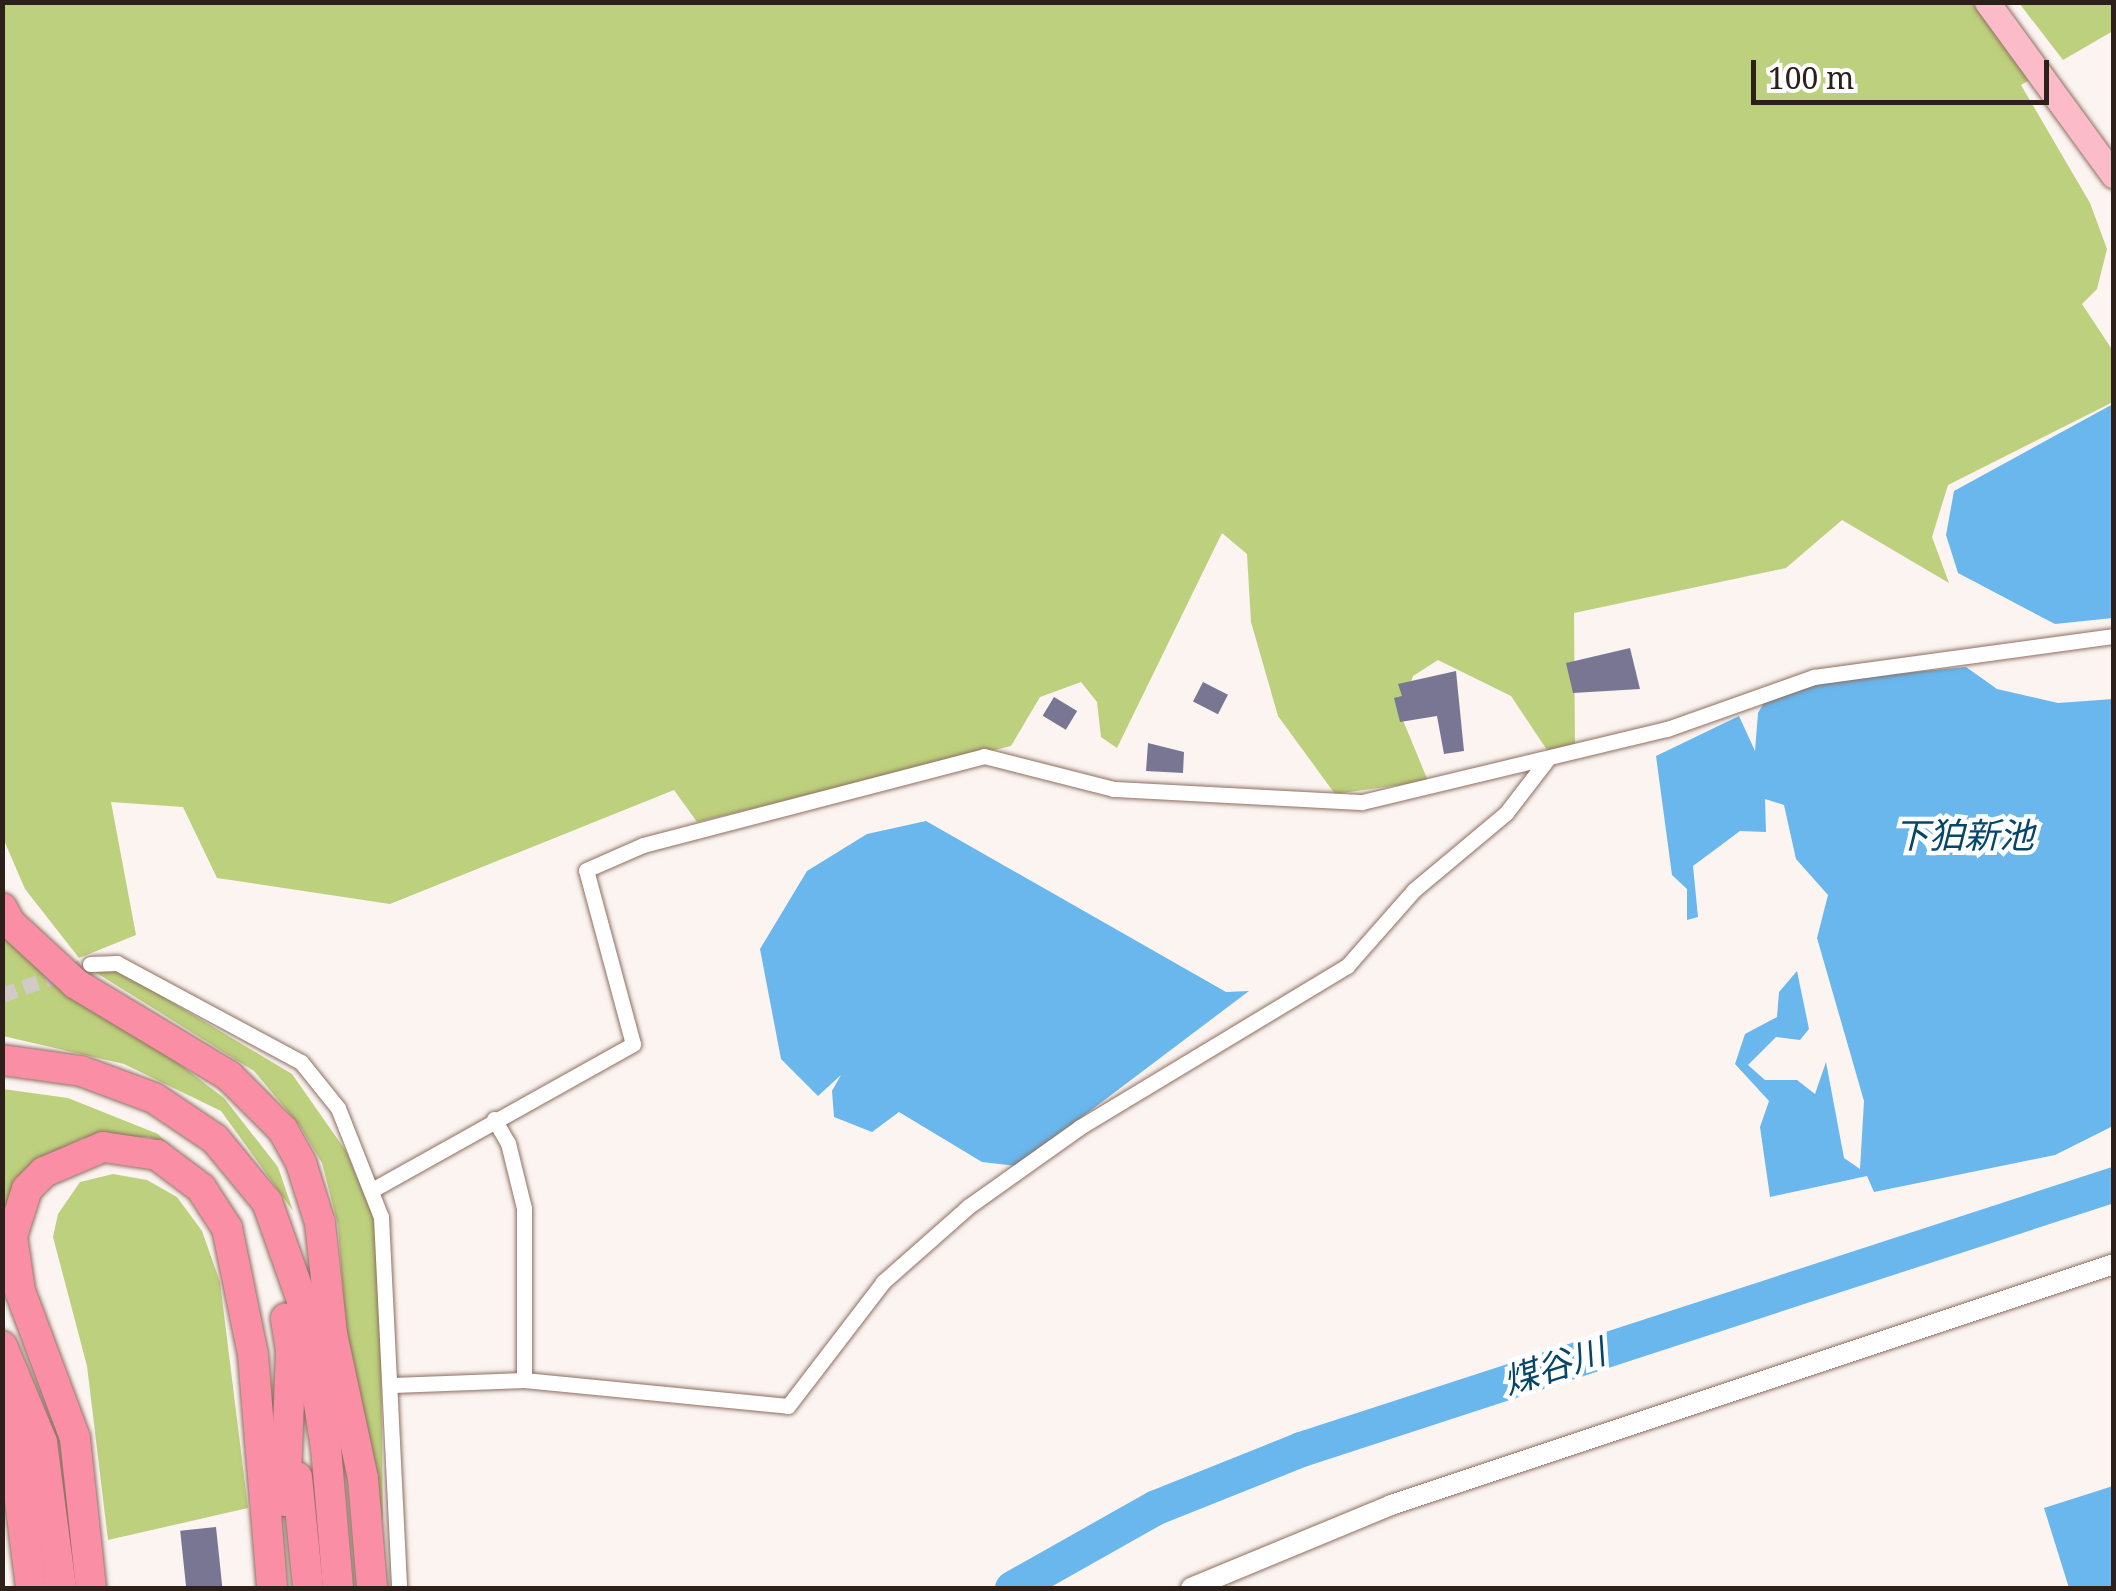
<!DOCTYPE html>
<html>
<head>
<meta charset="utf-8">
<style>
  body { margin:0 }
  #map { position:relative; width:2116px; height:1591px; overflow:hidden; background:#fbf4f1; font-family:"Noto Serif","Noto Sans JP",serif }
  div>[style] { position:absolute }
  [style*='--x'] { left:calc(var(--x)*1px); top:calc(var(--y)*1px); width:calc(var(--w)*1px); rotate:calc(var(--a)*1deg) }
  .forest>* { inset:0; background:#bdd07d }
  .water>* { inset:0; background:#69b7ed }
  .river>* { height:35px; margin:-17.5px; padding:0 17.5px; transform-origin:17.5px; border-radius:17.5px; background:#69b7ed }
  .building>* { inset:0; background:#797693; transform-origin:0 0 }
  .minor-tunnel>* { height:15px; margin-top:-7.5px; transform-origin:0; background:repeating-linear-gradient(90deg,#d2cac6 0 15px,transparent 0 23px) }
  .roads { filter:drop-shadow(0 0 2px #8d6f60) drop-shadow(0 0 2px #8d6f60) }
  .minor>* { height:15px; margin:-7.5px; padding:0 7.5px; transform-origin:7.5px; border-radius:7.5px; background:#fff }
  .tertiary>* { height:20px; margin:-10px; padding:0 10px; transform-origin:10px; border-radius:10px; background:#fff }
  .primary>* { height:25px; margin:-12.5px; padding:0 12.5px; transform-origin:12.5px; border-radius:12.5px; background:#fcbbc8 }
  .motorway>* { height:30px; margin:-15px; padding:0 15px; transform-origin:15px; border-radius:15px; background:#fa8ea4 }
  span { translate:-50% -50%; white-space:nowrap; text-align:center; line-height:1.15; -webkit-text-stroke:9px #fff; paint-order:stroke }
  .water-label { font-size:35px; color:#054669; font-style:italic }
  .frame { position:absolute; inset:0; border:5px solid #2d201a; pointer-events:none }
  .scale { position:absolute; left:1751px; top:60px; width:298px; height:45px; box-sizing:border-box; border:5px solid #2d201a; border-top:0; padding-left:12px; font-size:30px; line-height:35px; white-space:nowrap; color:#2d201a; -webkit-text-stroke:8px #fff; paint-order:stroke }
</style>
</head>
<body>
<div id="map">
  <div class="forest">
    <div style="clip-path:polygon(2px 3px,1972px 3px,2031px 79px,2021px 85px,2090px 203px,2107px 249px,2097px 289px,2082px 304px,2113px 351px,2113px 402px,1948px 485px,1932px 537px,1949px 583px,1842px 520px,1786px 568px,1574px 613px,1575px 745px,1551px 756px,1511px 696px,1438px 660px,1413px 676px,1400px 713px,1428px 781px,1335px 794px,1278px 716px,1251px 622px,1247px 554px,1222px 533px,1117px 748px,1101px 737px,1097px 702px,1081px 682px,1040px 697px,1011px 746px,697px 822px,674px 790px,390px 904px,217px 878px,183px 807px,111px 802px,136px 935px,79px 958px,25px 889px,3px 838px)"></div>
    <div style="clip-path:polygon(2019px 3px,2113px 3px,2113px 31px,2063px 60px)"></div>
    <div style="clip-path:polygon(2px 929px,224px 1098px,278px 1167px,293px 1211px,221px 1111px,124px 1064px,3px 1036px)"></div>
    <div style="clip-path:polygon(118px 970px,292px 1074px,346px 1151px,372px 1212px,380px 1262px,383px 1521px,346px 1332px,338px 1225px,322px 1163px,300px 1126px,254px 1071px,95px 972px)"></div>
    <div style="clip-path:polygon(3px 1089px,68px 1098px,158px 1134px,174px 1150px,149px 1137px,83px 1138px,35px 1161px,3px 1220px)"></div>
    <div style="clip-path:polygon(113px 1174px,147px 1180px,177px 1197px,202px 1231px,220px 1282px,248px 1508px,108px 1540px,87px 1366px,53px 1237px,58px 1214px,80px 1182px)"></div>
  </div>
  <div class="water">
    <div style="clip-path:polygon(2113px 404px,2113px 618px,2055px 624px,1958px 573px,1946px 535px,1954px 491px)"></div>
    <div style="clip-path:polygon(1966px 667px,1997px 689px,2058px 703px,2113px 699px,2113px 1126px,2055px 1155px,1874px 1192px,1867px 1176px,1770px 1197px,1760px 1127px,1769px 1101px,1735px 1064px,1745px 1034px,1777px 1017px,1779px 992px,1797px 971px,1809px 1029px,1800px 1040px,1776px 1037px,1748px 1065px,1765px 1080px,1797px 1080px,1815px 1094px,1826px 1062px,1844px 1158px,1860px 1169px,1864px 1101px,1817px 938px,1828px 895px,1796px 859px,1784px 805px,1765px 799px,1766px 832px,1740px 831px,1693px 866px,1698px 917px,1687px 920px,1687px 889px,1672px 875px,1656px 756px,1739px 716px,1755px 751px,1758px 713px,1767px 698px,1820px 681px)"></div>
    <div style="clip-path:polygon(926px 821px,1226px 992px,1249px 991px,1017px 1166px,982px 1162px,899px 1112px,872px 1132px,834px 1117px,832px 1091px,841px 1075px,818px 1096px,781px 1059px,760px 949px,807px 871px,867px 834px)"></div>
    <div style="clip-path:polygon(2113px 1486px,2113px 1588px,2069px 1588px,2044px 1508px)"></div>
  </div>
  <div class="river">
    <div style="--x:1012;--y:1588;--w:165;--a:-29.4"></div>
    <div style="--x:1156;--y:1507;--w:156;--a:-21.8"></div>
    <div style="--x:1301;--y:1449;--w:855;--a:-18.05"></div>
  </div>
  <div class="building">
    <div style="clip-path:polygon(1630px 648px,1640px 689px,1573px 693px,1566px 663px)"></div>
    <div style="clip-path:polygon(1456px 671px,1464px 751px,1444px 754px,1437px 716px,1400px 722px,1394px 698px,1402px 696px,1398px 684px)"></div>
    <div style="left:1203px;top:682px;width:28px;height:22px;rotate:27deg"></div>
    <div style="left:1054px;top:697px;width:27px;height:22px;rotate:31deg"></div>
    <div style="clip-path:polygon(1148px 743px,1184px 752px,1183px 773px,1146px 771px)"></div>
    <div style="left:216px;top:1527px;width:61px;height:36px;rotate:84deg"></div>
  </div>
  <div class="minor-tunnel">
    <div style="--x:2;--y:995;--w:93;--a:-19.4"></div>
  </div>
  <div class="roads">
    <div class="minor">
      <div style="--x:90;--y:964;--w:27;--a:-2"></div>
      <div style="--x:117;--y:963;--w:209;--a:28.3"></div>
      <div style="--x:301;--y:1062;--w:59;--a:51.2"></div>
      <div style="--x:338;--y:1108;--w:117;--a:68.5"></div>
      <div style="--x:381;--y:1217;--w:371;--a:87.2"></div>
      <div style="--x:494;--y:1119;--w:28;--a:60"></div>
      <div style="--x:508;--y:1143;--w:67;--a:76.2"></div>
      <div style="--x:524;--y:1208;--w:172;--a:90"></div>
      <div style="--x:372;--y:1190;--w:299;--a:-29.2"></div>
      <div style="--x:633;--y:1044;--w:180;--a:-105.1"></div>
      <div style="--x:586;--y:870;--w:62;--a:-23.7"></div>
      <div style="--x:643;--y:845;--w:352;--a:-14.6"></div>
      <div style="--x:984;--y:756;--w:133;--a:14.3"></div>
      <div style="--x:1113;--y:789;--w:249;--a:3"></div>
      <div style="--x:1362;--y:802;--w:314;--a:-13.5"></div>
      <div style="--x:1667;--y:729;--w:156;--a:-19.5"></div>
      <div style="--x:1814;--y:677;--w:303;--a:-7.8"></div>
      <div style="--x:393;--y:1385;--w:131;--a:-2.2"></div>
      <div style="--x:524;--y:1380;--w:265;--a:5.6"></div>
      <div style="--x:788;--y:1406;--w:156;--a:-52.5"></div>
      <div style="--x:883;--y:1282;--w:115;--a:-41.5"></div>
      <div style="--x:969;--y:1206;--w:136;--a:-35.4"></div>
      <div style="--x:1080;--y:1127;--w:312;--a:-31.1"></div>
      <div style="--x:1347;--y:966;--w:101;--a:-48.6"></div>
      <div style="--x:1414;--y:890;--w:120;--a:-39.9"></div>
      <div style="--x:1506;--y:813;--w:66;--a:-52.4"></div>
    </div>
    <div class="tertiary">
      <div style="--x:1191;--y:1588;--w:217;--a:-22.5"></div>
      <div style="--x:1391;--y:1505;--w:762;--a:-18.43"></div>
    </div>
    <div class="primary">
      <div style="--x:1987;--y:2;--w:215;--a:53.9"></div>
    </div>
    <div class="motorway">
      <div style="--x:2;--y:908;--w:17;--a:62"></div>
      <div style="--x:10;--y:923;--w:90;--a:42.7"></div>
      <div style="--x:76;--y:984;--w:179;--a:31"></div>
      <div style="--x:229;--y:1076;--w:76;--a:45"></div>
      <div style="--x:283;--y:1130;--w:38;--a:61"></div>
      <div style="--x:301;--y:1163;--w:63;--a:72.4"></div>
      <div style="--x:320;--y:1223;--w:112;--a:83.8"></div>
      <div style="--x:332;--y:1334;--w:147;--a:77.9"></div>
      <div style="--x:363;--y:1478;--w:110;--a:85.3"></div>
      <div style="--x:2;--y:1060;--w:80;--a:7.9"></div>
      <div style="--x:81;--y:1071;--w:78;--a:20.3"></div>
      <div style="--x:154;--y:1098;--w:73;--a:33.9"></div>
      <div style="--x:215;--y:1139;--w:82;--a:50.5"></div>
      <div style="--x:267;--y:1202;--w:107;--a:70.4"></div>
      <div style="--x:303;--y:1303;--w:147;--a:81"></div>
      <div style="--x:326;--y:1448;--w:141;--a:85.1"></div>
      <div style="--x:2;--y:1346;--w:104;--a:67.4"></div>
      <div style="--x:42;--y:1442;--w:147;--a:82.6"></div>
      <div style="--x:4;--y:1376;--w:214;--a:82.7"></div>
      <div style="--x:297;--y:1477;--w:112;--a:84.3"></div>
      <div style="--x:285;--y:1501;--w:150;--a:-87.7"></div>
      <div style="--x:291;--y:1351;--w:33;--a:-99"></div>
      <div style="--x:91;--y:1588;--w:151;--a:-96.1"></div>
      <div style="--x:75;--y:1438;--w:157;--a:-110.5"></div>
      <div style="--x:20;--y:1291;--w:56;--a:-98.3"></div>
      <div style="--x:12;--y:1236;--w:49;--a:-72.3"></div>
      <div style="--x:27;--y:1189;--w:24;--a:-45"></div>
      <div style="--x:44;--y:1172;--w:64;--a:-23"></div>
      <div style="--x:103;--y:1147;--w:55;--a:8.4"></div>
      <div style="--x:157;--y:1155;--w:55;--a:36.9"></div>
      <div style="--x:201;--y:1188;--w:48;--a:57"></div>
      <div style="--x:227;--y:1228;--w:130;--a:78.4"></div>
      <div style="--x:253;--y:1355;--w:234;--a:85.3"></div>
    </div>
  </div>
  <div class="water-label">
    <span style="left:1964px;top:835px">下狛新池</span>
    <span style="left:1554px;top:1366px;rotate:-18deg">煤谷川</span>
  </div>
  <div class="frame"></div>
  <div class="scale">100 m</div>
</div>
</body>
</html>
